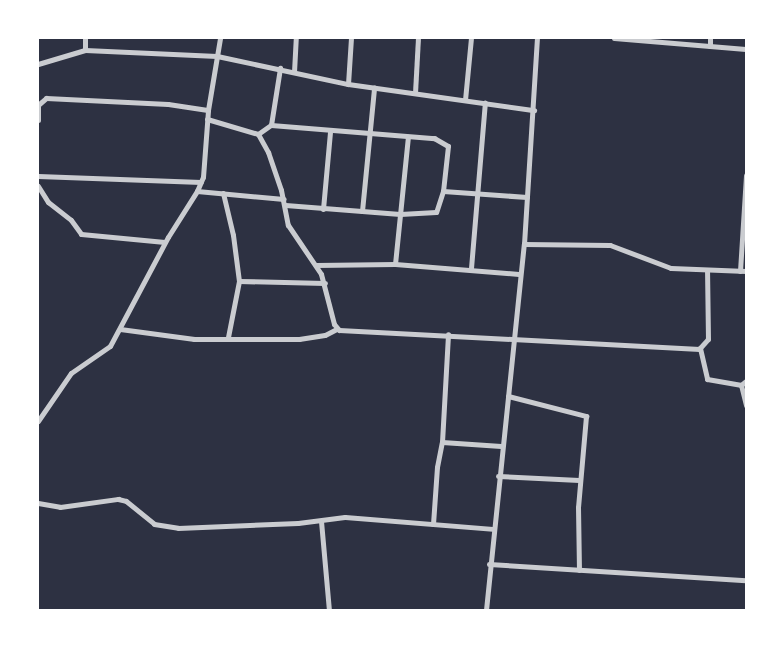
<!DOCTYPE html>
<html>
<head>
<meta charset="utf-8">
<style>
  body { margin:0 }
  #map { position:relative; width:784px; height:648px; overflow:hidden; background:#2d3142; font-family:Merriweather,serif }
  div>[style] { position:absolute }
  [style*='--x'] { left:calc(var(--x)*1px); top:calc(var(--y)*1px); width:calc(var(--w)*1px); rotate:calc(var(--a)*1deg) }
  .minor>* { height:5px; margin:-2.5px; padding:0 2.5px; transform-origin:2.5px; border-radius:2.5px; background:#caccd0 }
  span { translate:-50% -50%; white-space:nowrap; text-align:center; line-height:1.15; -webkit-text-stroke:5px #fff; paint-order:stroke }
  .frame { position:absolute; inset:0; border:39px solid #fff; pointer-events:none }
</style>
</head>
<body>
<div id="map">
  <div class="minor">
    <div style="--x:85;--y:38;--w:12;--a:90"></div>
    <div style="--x:614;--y:38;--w:132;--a:4.8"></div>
    <div style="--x:710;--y:38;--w:8;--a:90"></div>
    <div style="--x:38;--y:64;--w:49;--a:-16.6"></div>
    <div style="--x:85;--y:50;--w:132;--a:2.6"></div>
    <div style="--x:217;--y:56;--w:134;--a:12.1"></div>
    <div style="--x:348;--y:84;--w:188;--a:8"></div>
    <div style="--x:294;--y:72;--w:34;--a:-87"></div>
    <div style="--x:348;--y:84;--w:46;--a:-86.3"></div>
    <div style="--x:415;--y:93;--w:55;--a:-86.9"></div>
    <div style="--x:465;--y:100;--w:62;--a:-84.5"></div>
    <div style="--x:207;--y:119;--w:53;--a:16.4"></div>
    <div style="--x:258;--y:134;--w:21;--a:61"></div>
    <div style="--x:268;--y:152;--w:40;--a:71.1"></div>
    <div style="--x:281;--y:190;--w:36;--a:79"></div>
    <div style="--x:288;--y:225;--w:59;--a:56"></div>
    <div style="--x:321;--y:274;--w:52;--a:75.4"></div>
    <div style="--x:334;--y:324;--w:8;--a:50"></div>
    <div style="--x:339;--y:330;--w:361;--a:3"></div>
    <div style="--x:699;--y:349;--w:13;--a:-48"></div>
    <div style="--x:708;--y:339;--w:69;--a:-90.8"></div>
    <div style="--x:38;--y:120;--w:15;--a:-90"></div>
    <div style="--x:38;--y:105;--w:11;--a:-41"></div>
    <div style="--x:46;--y:98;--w:122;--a:2.8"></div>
    <div style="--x:168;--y:104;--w:40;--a:8.5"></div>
    <div style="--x:271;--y:125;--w:164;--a:4.6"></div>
    <div style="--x:434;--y:138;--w:16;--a:30"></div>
    <div style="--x:448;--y:146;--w:45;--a:96.3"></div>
    <div style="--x:443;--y:191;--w:22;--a:108"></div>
    <div style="--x:436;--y:212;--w:36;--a:177"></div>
    <div style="--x:400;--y:214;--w:115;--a:-175.5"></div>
    <div style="--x:258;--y:134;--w:16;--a:-35"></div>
    <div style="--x:271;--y:125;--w:58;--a:-81"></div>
    <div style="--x:38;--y:176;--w:163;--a:2.1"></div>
    <div style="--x:38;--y:186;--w:19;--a:58"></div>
    <div style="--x:48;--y:202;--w:29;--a:38"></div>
    <div style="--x:71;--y:220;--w:17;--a:54"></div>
    <div style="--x:81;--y:234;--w:84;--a:5.4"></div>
    <div style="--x:197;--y:191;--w:87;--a:5.3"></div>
    <div style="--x:443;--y:191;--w:84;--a:4.1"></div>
    <div style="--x:223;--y:193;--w:43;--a:76.6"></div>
    <div style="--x:233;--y:235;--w:46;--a:82.6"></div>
    <div style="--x:239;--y:281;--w:57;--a:101.1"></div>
    <div style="--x:323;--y:209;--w:77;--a:-84.8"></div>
    <div style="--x:362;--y:211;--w:124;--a:-84.4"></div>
    <div style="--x:524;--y:244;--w:86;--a:0.7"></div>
    <div style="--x:610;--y:245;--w:65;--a:20.7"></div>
    <div style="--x:671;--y:268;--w:75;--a:2.3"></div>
    <div style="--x:395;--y:264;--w:128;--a:-84.2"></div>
    <div style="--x:316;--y:265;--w:79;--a:-0.7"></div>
    <div style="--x:395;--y:264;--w:124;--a:4.6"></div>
    <div style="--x:471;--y:268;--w:166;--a:-85.2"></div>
    <div style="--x:740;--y:271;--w:96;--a:-86.4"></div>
    <div style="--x:239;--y:281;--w:86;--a:1.3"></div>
    <div style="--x:120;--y:329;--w:75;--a:7.7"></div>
    <div style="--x:194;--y:339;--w:105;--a:0"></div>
    <div style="--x:299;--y:339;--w:26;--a:-9"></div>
    <div style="--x:325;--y:335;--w:13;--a:-27"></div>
    <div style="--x:700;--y:348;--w:32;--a:77"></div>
    <div style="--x:707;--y:379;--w:35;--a:10"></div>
    <div style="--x:741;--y:385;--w:6;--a:-39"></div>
    <div style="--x:741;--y:385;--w:21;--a:76"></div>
    <div style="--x:508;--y:396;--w:81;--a:14.4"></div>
    <div style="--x:586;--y:416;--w:91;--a:95"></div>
    <div style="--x:578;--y:507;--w:63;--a:89.1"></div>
    <div style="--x:38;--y:421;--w:58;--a:-55.5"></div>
    <div style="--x:71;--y:373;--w:47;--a:-34.7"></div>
    <div style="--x:110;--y:346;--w:123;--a:-62"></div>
    <div style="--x:168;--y:237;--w:54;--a:-57.8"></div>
    <div style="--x:197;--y:191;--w:15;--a:-67"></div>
    <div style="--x:203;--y:177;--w:67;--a:-85.7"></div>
    <div style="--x:208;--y:110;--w:73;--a:-80.5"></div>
    <div style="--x:442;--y:442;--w:59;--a:3.9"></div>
    <div style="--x:498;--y:476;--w:81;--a:2.8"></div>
    <div style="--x:38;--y:503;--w:22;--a:10"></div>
    <div style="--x:60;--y:507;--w:59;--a:-7.9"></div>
    <div style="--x:118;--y:499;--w:8;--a:14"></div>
    <div style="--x:126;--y:501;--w:36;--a:39"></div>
    <div style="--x:154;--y:524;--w:24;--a:9"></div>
    <div style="--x:178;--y:528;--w:120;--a:-2.4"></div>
    <div style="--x:298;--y:523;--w:47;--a:-7.3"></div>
    <div style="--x:345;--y:517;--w:148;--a:4.6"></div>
    <div style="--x:321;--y:521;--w:89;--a:84.9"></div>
    <div style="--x:433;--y:524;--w:57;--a:-86"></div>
    <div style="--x:437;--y:467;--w:25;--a:-79"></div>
    <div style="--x:442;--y:442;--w:108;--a:-86.8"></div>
    <div style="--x:489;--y:564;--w:257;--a:3.6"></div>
    <div style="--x:486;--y:610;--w:368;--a:-84.1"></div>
    <div style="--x:524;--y:244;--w:206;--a:-86.4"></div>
  </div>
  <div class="frame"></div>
</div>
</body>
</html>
